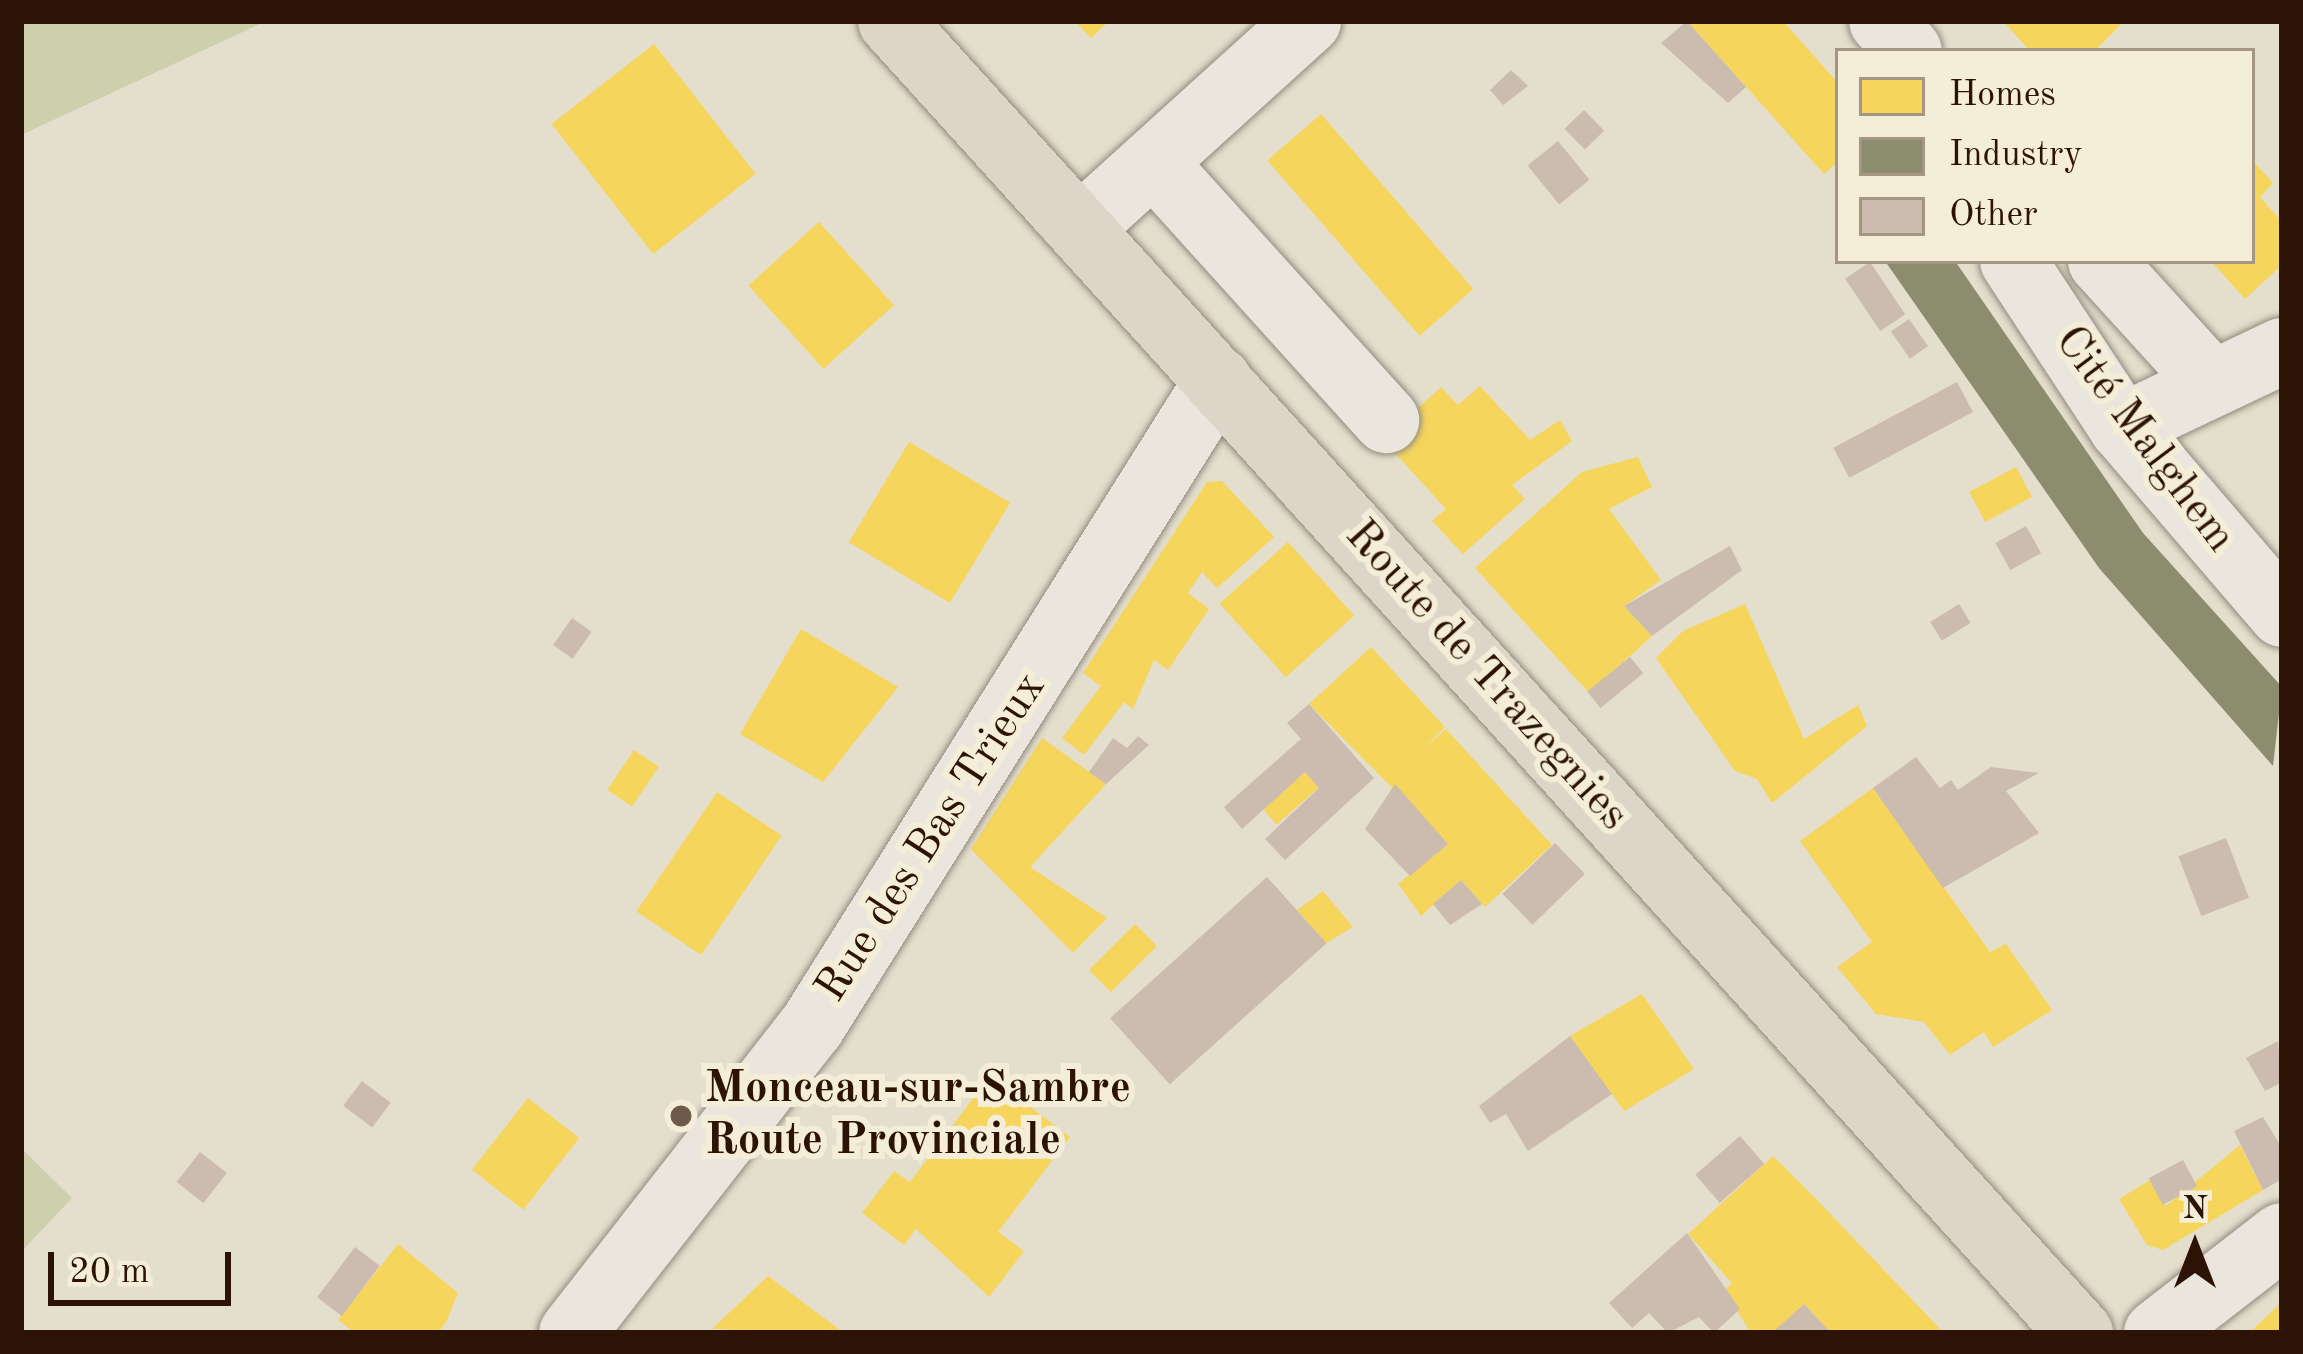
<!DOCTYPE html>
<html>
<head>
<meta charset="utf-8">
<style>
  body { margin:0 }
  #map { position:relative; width:2303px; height:1354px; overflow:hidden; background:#e4decc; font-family:"Old Standard TT",serif }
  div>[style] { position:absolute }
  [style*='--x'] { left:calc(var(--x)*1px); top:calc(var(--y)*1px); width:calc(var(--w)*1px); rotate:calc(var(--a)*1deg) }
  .green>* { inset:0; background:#ccd0ad }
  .homes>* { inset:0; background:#f6d55c; transform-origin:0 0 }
  .industry>* { inset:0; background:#8c8c6e }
  .building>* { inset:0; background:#ccbbaf; transform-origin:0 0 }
  .roads { filter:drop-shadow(0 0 3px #928c80) drop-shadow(0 0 3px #928c80) }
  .minor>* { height:66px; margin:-33px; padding:0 33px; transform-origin:33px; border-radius:33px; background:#eae6dd }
  .major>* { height:66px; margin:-33px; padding:0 33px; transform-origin:33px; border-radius:33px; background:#ddd6c8 }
  .dots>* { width:33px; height:33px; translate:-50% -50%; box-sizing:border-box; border:6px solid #f4edd7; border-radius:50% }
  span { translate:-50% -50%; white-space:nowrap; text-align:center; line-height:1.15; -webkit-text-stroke:12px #f4edd7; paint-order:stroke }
  .street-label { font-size:45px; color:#2c1306 }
  .poi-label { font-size:45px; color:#2c1306; font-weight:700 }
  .left { translate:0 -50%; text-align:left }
  .frame { position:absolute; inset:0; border:24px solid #2c1306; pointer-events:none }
  .legend { position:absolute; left:1835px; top:48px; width:420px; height:216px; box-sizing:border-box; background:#f4edd7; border:3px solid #a49683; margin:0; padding:15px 21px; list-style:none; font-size:36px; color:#2c1306 }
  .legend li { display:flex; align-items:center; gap:24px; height:60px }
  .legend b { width:60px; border:3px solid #a49683 }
  .north { position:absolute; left:2135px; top:1186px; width:120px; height:120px; -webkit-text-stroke:9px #f4edd7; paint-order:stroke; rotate:0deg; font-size:33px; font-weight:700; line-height:48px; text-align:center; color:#2c1306 }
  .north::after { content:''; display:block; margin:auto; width:42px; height:54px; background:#2c1306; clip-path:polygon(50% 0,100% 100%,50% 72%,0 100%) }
  .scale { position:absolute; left:48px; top:1252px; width:183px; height:54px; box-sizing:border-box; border:6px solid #2c1306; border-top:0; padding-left:15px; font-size:36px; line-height:42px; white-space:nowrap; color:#2c1306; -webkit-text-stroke:9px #f4edd7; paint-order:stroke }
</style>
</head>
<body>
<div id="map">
  <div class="green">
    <div style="clip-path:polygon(21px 21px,266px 21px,21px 135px)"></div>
    <div style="clip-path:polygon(21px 1148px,72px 1198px,21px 1252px)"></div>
  </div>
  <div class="homes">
    <div style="clip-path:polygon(1075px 21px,1109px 21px,1091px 38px)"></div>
    <div style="clip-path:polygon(1687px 21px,1783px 21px,1838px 83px,1838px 161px,1824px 174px)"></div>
    <div style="clip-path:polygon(2003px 21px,2124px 21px,2095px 51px,2030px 51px)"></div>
    <div style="left:654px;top:44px;width:165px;height:130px;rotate:52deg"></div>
    <div style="left:1321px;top:114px;width:232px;height:71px;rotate:49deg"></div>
    <div style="clip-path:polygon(2252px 160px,2273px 183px,2260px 197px,2282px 222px,2282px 265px,2245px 299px,2211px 261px,2252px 261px)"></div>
    <div style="left:819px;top:222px;width:112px;height:95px;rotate:48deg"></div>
    <div style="clip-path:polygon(1480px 386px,1530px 440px,1560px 420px,1572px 441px,1512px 485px,1525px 499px,1463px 554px,1432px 521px,1446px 509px,1383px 440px,1441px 387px,1458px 405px)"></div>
    <div style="left:909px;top:442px;width:118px;height:117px;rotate:31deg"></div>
    <div style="clip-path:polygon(1638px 457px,1652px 487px,1609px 509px,1661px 580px,1624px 606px,1652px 636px,1589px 693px,1475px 568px,1582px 472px)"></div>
    <div style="left:2016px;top:467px;width:34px;height:53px;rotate:62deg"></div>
    <div style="clip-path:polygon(1222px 481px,1274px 537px,1217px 588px,1202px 572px,1188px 593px,1209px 609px,1168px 670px,1154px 660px,1133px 709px,1124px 702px,1084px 755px,1062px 738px,1101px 686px,1083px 673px,1207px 482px)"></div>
    <div style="left:1288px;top:542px;width:99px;height:92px;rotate:48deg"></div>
    <div style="clip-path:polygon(1745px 604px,1804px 739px,1858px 705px,1867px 726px,1772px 803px,1757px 779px,1735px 771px,1656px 658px,1683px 631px)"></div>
    <div style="clip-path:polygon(801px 629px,898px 687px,823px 782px,740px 734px)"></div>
    <div style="clip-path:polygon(1371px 647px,1445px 727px,1423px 749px,1446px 729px,1552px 845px,1485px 907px,1461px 880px,1421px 916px,1398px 884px,1448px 844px,1309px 704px)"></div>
    <div style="clip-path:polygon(1042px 738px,1106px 784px,1030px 867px,1107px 918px,1073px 953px,971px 849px)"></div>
    <div style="left:634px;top:750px;width:30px;height:48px;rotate:34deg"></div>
    <div style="left:1305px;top:772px;width:21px;height:56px;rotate:49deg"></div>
    <div style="clip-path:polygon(1873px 788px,1990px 952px,2006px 944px,2052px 1010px,1993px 1047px,1984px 1032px,1950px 1055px,1924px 1022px,1876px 1014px,1837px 967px,1872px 942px,1800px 841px)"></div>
    <div style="left:717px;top:792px;width:78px;height:144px;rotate:34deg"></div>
    <div style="clip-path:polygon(1323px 891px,1353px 927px,1326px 943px,1297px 910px)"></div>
    <div style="left:1135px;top:924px;width:31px;height:65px;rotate:45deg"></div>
    <div style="clip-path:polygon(1642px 994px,1694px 1069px,1624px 1111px,1570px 1036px)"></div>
    <div style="clip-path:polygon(990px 1076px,1070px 1137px,998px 1232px,1024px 1251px,989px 1297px,916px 1229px,904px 1245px,862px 1213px,894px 1171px,910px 1182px)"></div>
    <div style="left:528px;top:1098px;width:65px;height:91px;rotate:38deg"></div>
    <div style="clip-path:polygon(2240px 1145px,2263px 1190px,2163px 1250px,2147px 1245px,2119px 1199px,2150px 1180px,2166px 1206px)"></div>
    <div style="clip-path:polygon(1773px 1156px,1820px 1203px,1944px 1333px,1831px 1333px,1804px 1304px,1776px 1333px,1751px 1333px,1724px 1290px,1732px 1283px,1688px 1234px)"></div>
    <div style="clip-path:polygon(398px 1244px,458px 1293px,446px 1322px,438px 1333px,355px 1333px,338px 1320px)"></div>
    <div style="clip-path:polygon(768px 1276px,844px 1333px,712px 1329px)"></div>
    <div style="clip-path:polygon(2282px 1302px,2282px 1333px,2249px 1333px)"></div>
  </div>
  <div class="industry">
    <div style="clip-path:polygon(1885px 261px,1955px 261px,2143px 533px,2282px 687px,2273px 766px,2099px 568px)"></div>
  </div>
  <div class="building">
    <div style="clip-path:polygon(1687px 21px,1746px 87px,1728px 103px,1661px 43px)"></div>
    <div style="clip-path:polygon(1511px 70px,1528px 86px,1503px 105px,1490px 90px)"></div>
    <div style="left:1584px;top:110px;width:29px;height:27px;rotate:46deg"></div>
    <div style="left:1558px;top:141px;width:50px;height:39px;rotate:51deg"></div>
    <div style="left:1870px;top:262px;width:63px;height:30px;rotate:56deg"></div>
    <div style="left:1909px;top:319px;width:33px;height:22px;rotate:55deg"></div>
    <div style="left:1957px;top:382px;width:34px;height:140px;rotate:62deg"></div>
    <div style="left:2026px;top:526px;width:31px;height:35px;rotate:61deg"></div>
    <div style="clip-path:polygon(1730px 546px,1742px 570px,1652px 636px,1624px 606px)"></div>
    <div style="left:1959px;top:604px;width:22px;height:34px;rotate:58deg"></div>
    <div style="left:572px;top:618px;width:24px;height:33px;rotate:35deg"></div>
    <div style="left:1630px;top:657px;width:21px;height:55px;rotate:51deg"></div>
    <div style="clip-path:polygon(1309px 704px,1374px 778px,1285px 860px,1265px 839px,1319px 788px,1305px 772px,1242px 829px,1224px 807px,1301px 739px,1287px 723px)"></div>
    <div style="clip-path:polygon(1138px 736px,1149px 745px,1106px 784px,1089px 772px,1113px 738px,1127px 748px)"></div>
    <div style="clip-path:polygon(1916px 757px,1940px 788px,1951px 780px,1958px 790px,1991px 767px,2039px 773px,2006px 791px,2039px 833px,1943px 888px,1873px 788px)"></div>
    <div style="clip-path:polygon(1395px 784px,1448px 844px,1410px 876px,1365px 829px)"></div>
    <div style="left:2226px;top:838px;width:64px;height:51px;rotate:69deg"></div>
    <div style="left:1555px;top:843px;width:43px;height:73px;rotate:46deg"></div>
    <div style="left:1267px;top:877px;width:89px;height:211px;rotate:48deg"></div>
    <div style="clip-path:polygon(1461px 880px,1482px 904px,1450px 925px,1433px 904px)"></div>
    <div style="clip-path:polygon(1570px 1036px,1612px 1094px,1528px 1151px,1506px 1114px,1490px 1123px,1479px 1106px)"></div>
    <div style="clip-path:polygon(2278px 1041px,2282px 1082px,2265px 1091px,2246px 1058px)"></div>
    <div style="left:362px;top:1081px;width:36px;height:31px;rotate:37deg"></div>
    <div style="clip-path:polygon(2263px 1117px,2282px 1148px,2282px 1179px,2263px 1190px,2234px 1131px)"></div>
    <div style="left:1740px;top:1136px;width:37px;height:59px;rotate:49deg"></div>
    <div style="left:200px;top:1152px;width:34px;height:38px;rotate:38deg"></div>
    <div style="left:2183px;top:1160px;width:30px;height:39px;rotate:62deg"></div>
    <div style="clip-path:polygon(1687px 1233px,1740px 1309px,1714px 1333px,1699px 1317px,1668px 1333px,1649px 1313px,1632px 1328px,1609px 1303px)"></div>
    <div style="left:355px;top:1247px;width:31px;height:63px;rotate:37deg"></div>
    <div style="clip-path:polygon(1804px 1304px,1831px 1333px,1772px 1333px)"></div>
  </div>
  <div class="roads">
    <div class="minor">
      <div style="--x:1882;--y:21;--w:40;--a:48"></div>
      <div style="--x:1153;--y:162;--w:348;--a:47.9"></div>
      <div style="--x:1080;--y:228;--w:308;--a:-42.2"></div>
      <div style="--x:2013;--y:261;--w:199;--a:56.7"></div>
      <div style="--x:2122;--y:427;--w:246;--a:49.4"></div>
      <div style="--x:2101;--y:261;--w:166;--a:47.7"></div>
      <div style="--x:2122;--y:427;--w:177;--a:-25.4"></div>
      <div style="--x:572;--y:1333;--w:390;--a:-52"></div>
      <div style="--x:812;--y:1026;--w:763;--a:-57.85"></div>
      <div style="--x:2157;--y:1333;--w:158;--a:-37.8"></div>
    </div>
    <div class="major">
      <div style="--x:891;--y:21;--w:1771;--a:47.82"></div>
    </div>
  </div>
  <div class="dots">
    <div style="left:681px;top:1116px;background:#6c5a4b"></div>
  </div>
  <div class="street-label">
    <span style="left:2144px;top:440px;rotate:53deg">Cité Malghem</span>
    <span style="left:1486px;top:676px;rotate:48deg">Route de Trazegnies</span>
    <span style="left:932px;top:838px;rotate:-57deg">Rue des Bas Trieux</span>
  </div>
  <div class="poi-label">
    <span class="left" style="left:705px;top:1116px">Monceau-sur-Sambre<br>Route Provinciale</span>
  </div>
  <div class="frame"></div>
  <ul class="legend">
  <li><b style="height:33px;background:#f6d55c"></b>Homes</li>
  <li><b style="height:33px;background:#8c8c6e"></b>Industry</li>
  <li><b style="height:33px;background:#ccbbaf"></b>Other</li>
  </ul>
  <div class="north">N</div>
  <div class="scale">20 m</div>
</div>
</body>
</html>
